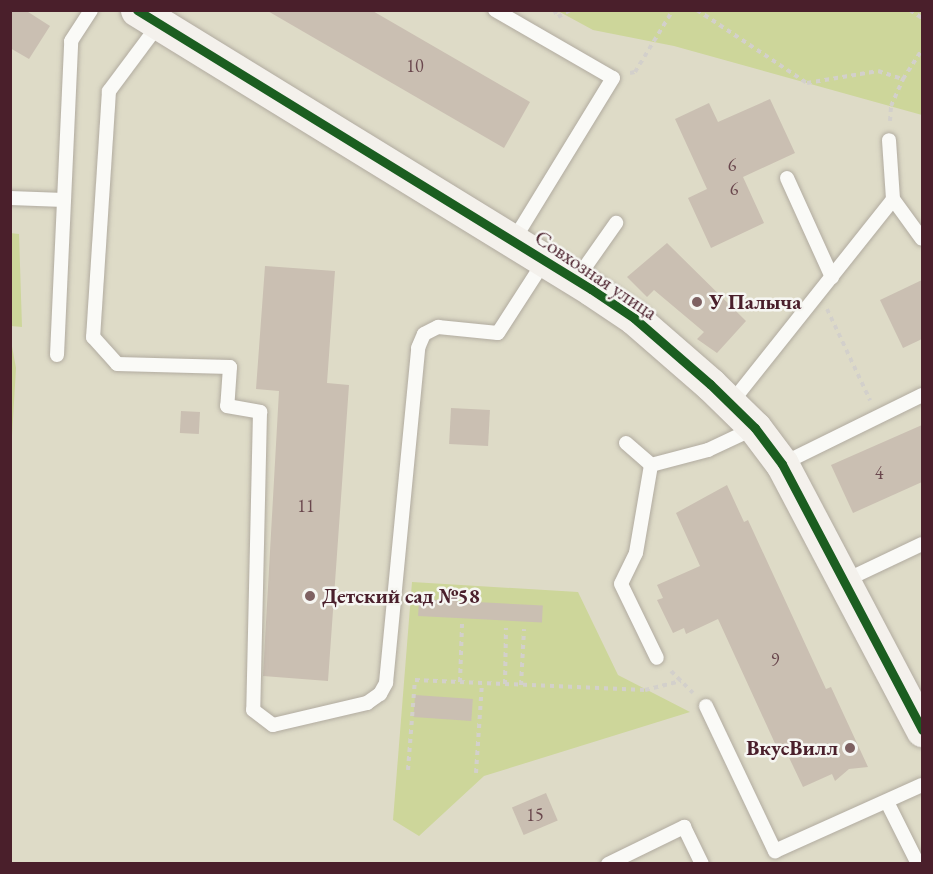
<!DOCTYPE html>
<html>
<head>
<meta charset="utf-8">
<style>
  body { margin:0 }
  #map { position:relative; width:933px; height:874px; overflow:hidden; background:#dedbc7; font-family:"EB Garamond",serif }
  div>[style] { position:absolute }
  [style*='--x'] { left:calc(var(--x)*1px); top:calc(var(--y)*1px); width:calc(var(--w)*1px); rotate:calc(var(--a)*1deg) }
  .green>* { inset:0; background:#cdd69a }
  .building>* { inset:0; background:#cabfb2; transform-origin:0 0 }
  .path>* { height:4px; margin-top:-2px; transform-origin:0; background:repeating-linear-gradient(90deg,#d3d0cb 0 4.5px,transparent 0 9px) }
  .roads { filter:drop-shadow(0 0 2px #b1aba0) drop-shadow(0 0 2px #b1aba0) }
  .lane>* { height:14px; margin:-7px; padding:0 7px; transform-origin:7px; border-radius:7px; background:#fafaf7 }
  .secondary>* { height:33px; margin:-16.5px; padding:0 16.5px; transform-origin:16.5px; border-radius:16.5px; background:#f4f1ec }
  .cycleway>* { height:9px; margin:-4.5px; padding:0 4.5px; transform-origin:4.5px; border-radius:4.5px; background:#1b5e20 }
  .dots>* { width:16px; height:16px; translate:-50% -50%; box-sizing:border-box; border:3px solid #f6f6f2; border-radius:50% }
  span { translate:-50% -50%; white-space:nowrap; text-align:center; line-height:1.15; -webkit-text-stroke:5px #f6f6f2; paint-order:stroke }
  .number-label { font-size:18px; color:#6a474d }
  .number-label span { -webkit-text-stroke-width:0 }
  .street-label { font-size:21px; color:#4a1f2b }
  .poi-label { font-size:21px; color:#4a1f2b; font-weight:700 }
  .left { translate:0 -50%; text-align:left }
  .right { translate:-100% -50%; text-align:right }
  .frame { position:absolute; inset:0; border:12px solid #4a1f2b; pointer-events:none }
</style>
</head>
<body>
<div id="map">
  <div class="green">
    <div style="clip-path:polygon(558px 11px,922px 11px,922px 115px,674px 46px,593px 30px)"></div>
    <div style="clip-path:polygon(10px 233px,19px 234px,22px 327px,11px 326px)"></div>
    <div style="clip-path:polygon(11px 341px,16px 368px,11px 453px)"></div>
    <div style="clip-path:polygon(412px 582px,578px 592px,618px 675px,690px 712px,484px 776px,419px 836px,393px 820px)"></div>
  </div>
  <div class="building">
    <div style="clip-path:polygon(10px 10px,25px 10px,50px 26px,29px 59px,10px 48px)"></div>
    <div style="clip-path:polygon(266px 10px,371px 10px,530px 102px,504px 148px)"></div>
    <div style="clip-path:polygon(770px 99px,795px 153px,743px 177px,764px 223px,711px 248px,688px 198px,707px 189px,675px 119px,709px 103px,718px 122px)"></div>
    <div style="clip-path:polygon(667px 243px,746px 321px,717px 353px,697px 339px,704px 332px,654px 290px,647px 297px,627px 277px)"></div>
    <div style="clip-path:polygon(265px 266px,335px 271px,327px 383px,349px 385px,328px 681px,263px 676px,279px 391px,256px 389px)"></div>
    <div style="clip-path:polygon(922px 280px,922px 339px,903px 348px,880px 300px)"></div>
    <div style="left:451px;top:408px;width:39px;height:36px;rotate:3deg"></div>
    <div style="left:181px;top:411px;width:19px;height:22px;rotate:3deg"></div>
    <div style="clip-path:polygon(922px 425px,922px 482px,853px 513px,831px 465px)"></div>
    <div style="clip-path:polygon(727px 485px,744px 522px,748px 520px,826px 689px,831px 687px,868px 767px,849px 769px,835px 781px,832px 774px,803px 787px,784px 747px,778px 750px,718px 619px,686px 634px,684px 628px,673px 633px,657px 600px,663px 598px,657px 585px,700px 566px,676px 513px)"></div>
    <div style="left:419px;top:599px;width:124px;height:17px;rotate:3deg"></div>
    <div style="left:415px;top:695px;width:58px;height:22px;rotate:4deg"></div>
    <div style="left:546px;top:793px;width:30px;height:37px;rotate:67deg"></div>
  </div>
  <div class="path">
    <div style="--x:554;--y:10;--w:8;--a:60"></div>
    <div style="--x:558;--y:17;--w:14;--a:-30"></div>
    <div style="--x:697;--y:10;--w:132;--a:33.6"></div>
    <div style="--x:807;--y:83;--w:72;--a:-9.6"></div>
    <div style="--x:878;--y:71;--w:26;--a:18"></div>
    <div style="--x:903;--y:79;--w:35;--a:-57"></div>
    <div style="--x:910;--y:10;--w:14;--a:34"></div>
    <div style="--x:630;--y:73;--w:5;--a:-11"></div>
    <div style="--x:635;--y:72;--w:73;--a:-58.5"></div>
    <div style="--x:890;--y:121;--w:15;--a:-86"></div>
    <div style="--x:891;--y:106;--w:30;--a:-66"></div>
    <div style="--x:827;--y:309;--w:101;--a:64.7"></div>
    <div style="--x:671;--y:671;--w:31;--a:45"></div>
    <div style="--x:460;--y:682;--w:58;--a:-88"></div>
    <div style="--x:505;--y:684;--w:56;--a:-89"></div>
    <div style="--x:521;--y:685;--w:56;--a:-86.9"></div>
    <div style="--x:408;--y:770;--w:90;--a:-85.6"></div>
    <div style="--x:415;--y:680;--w:230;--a:2.5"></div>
    <div style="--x:645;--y:690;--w:37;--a:-14"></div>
    <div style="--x:476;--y:773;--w:90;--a:-86.2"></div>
  </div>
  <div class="roads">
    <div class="lane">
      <div style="--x:495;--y:10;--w:136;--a:30"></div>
      <div style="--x:613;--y:78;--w:191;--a:121.5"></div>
      <div style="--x:159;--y:24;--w:84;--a:126.7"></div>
      <div style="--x:109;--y:91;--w:247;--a:93.7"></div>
      <div style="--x:93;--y:337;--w:36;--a:48"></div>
      <div style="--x:117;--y:364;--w:113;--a:1.5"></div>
      <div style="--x:230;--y:367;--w:39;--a:94"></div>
      <div style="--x:227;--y:406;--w:34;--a:10"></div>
      <div style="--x:260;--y:412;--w:298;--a:91.3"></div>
      <div style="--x:253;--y:710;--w:25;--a:37"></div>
      <div style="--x:273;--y:725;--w:97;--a:-13.2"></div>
      <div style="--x:367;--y:703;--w:16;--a:-35"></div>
      <div style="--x:380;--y:694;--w:13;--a:-61"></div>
      <div style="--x:386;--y:683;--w:337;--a:-84.5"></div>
      <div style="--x:418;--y:348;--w:15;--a:-67"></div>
      <div style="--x:424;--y:334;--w:16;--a:-27"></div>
      <div style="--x:438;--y:327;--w:60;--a:5.7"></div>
      <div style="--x:498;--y:333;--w:87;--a:-57.2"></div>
      <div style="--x:787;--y:178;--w:109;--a:65.6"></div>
      <div style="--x:10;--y:198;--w:54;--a:2.1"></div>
      <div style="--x:893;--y:199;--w:49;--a:54.1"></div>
      <div style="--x:576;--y:280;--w:70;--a:-54.9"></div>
      <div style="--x:57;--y:355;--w:314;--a:-87.4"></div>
      <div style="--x:71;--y:41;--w:37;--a:-57"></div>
      <div style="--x:731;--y:403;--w:260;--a:-51.5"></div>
      <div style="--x:893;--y:199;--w:59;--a:-93.9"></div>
      <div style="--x:626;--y:443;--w:33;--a:41"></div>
      <div style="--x:651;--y:465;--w:59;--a:-14.7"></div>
      <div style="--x:708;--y:450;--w:52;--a:-25.1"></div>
      <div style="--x:782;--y:464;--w:156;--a:-26.2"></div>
      <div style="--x:651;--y:465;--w:89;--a:99.7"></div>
      <div style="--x:636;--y:553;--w:34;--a:116"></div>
      <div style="--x:621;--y:584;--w:82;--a:64.1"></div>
      <div style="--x:844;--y:581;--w:86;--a:-25.4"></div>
      <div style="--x:706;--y:706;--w:161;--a:64.6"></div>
      <div style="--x:775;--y:851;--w:161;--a:-24.2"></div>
      <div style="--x:887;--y:802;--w:69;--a:63.4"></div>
      <div style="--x:608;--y:864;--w:85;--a:-26"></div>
      <div style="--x:684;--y:827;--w:41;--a:64.1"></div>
    </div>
    <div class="secondary">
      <div style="--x:137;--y:10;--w:533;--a:31.57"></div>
      <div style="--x:591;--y:289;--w:52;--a:34"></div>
      <div style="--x:634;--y:318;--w:101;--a:41"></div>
      <div style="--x:710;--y:384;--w:63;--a:44.4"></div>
      <div style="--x:755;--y:428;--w:45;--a:53.1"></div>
      <div style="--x:782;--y:464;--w:301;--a:62.2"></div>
    </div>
  </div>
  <div class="cycleway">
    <div style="--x:137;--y:10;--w:533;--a:31.57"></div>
    <div style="--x:591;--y:289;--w:52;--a:34"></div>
    <div style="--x:634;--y:318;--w:101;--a:41"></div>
    <div style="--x:710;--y:384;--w:63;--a:44.4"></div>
    <div style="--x:755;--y:428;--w:45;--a:53.1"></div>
    <div style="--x:782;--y:464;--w:301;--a:62.2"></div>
  </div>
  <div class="dots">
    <div style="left:697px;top:302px;background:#7e6162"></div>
    <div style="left:310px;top:596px;background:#7e6162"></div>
    <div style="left:850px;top:748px;background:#7e6162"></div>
  </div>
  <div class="number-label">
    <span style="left:415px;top:66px">10</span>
    <span style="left:732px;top:165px">6</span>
    <span style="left:734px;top:189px">6</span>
    <span style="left:879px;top:473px">4</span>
    <span style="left:306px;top:506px">11</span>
    <span style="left:775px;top:660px">9</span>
    <span style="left:535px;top:815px">15</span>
  </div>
  <div class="street-label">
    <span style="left:596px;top:275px;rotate:34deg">Совхозная улица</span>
  </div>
  <div class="poi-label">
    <span class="left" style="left:709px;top:302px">У Палыча</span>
    <span class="left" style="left:322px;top:596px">Детский сад №58</span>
    <span class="right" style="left:838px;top:748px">ВкусВилл</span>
  </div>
  <div class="frame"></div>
</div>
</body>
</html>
